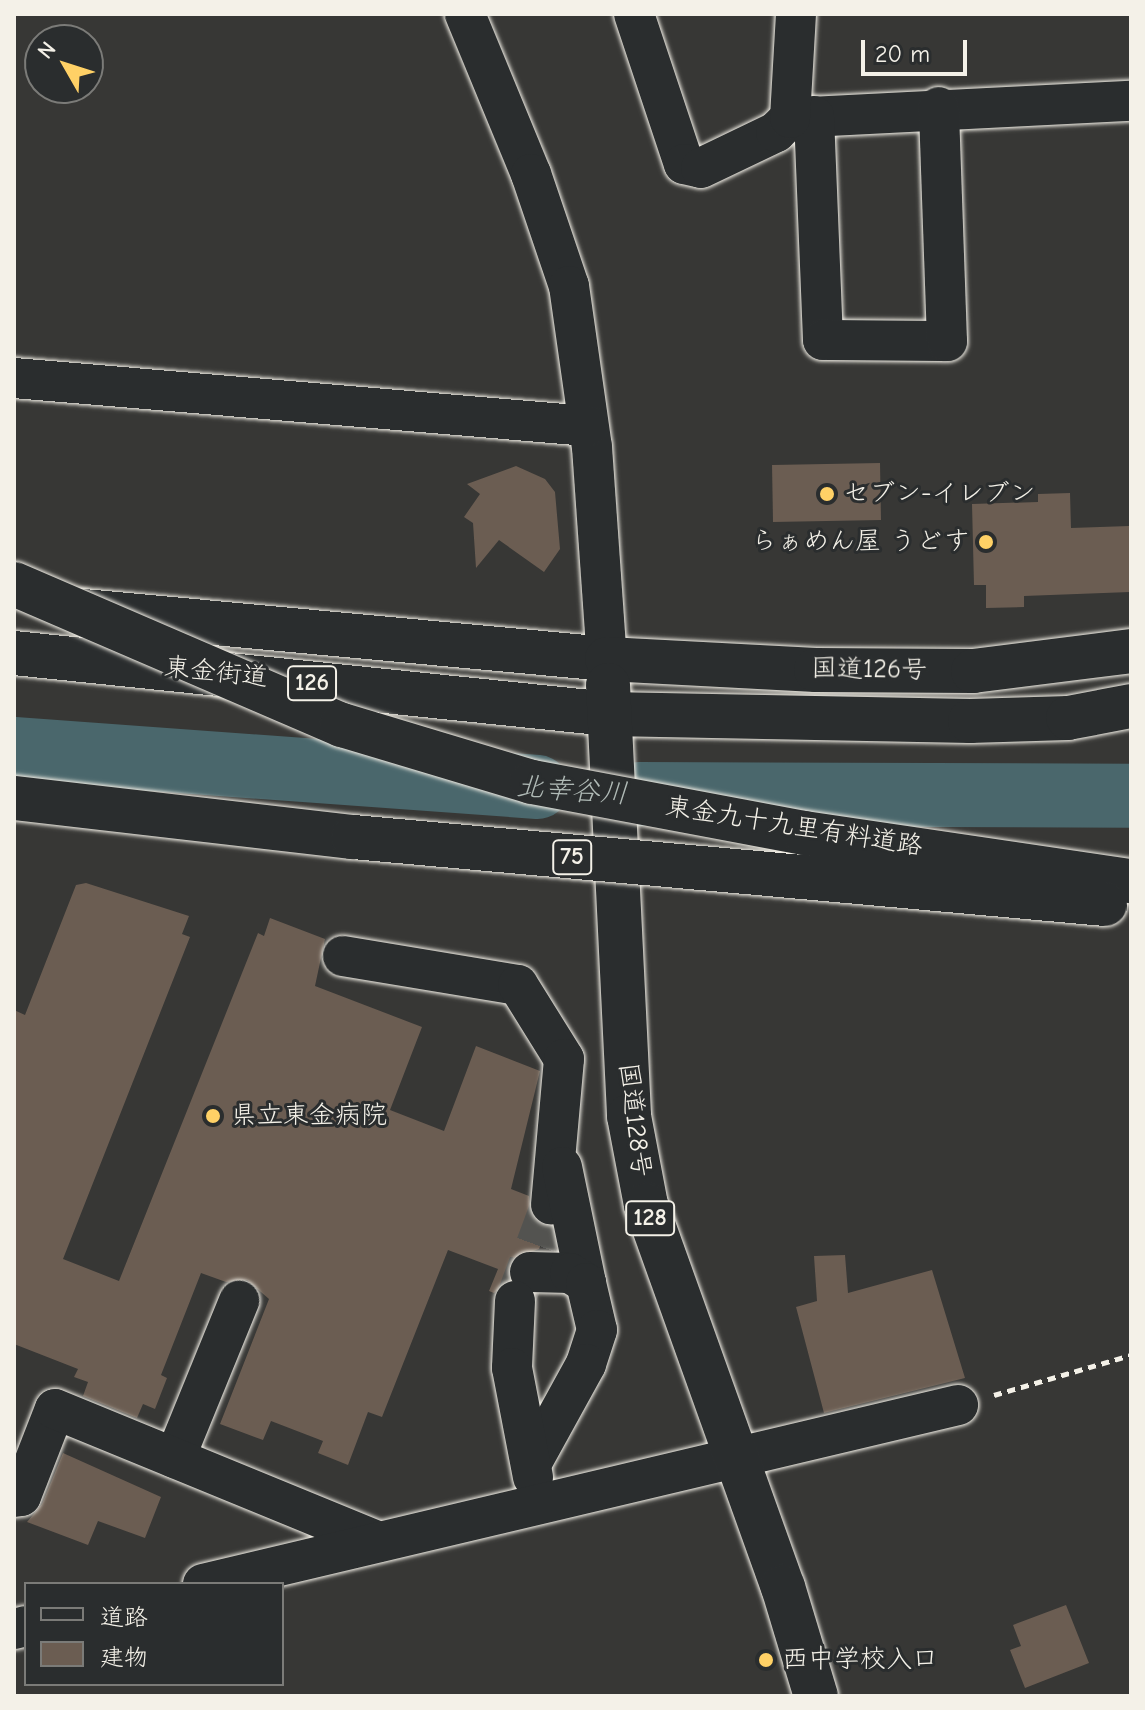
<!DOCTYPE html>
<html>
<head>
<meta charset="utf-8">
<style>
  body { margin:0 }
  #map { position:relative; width:1145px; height:1710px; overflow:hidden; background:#373735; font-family:"Comic Neue","Klee One",sans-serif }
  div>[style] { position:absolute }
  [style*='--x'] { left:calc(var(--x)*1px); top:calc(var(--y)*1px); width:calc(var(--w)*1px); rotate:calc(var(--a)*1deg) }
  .river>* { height:64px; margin:-32px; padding:0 32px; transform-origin:32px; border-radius:32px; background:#4a676c }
  .building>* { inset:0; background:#6b5d52; transform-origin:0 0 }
  .minor-tunnel>* { height:40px; margin-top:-20px; transform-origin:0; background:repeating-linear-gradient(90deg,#535350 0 40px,transparent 0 60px) }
  .path>* { height:5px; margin-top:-2.5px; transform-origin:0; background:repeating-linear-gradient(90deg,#f4f1e8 0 8px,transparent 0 14px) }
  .roads { filter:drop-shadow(0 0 2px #f4f1e8) drop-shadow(0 0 2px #f4f1e8) }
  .minor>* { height:40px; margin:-20px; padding:0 20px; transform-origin:20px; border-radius:20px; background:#2a2d2e }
  .highway>* { height:44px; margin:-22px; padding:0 22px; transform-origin:22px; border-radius:22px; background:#2a2d2e }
  .bridges { filter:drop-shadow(0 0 2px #f4f1e8) drop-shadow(0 0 2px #f4f1e8) }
  .major-bridge>* { height:44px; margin:-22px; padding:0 22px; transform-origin:22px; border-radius:22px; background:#2a2d2e }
  .dots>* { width:22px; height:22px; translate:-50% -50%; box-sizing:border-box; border:4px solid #2a2d2e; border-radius:50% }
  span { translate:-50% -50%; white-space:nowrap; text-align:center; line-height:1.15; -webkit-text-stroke:6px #2a2d2e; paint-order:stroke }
  .shield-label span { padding:2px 6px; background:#2a2d2e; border:2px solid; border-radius:6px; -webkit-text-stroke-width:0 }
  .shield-label { font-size:24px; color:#f4f1e8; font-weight:700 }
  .poi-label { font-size:26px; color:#f4f1e8 }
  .left { translate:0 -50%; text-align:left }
  .right { translate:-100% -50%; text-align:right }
  .street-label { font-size:26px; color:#f4f1e8 }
  .water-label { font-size:28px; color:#b0bab6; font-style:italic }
  .frame { position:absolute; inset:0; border:16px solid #f4f1e8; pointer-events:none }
  .legend { position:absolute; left:24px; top:1582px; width:260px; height:104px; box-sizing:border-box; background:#2a2d2e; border:2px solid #7b7b78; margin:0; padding:10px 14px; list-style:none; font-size:24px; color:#f4f1e8 }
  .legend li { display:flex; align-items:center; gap:16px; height:40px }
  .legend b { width:40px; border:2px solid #7b7b78 }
  .north { position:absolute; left:24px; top:24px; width:80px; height:80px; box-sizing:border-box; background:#2a2d2e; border:2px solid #7b7b78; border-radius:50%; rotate:309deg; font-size:22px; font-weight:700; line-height:32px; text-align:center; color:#f4f1e8 }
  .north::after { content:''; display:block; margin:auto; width:28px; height:36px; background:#ffd166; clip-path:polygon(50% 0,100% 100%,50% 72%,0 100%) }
  .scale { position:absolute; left:861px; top:40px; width:106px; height:36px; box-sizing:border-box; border:4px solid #f4f1e8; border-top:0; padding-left:10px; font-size:24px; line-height:28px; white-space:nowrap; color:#f4f1e8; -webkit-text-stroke:6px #2a2d2e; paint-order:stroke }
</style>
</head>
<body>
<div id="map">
  <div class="river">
    <div style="--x:14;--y:749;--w:525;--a:4.15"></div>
    <div style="--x:639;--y:794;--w:492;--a:0.2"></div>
  </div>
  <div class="building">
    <div style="left:880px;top:463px;width:57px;height:108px;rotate:89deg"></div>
    <div style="clip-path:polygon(516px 466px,545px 479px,555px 492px,560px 549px,544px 572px,499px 540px,476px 568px,473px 523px,464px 517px,480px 494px,467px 484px)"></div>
    <div style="clip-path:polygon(1070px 493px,1071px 528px,1129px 526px,1130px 592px,1024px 596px,1024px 607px,986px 608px,986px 585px,974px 585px,972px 504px,1038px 502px,1038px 494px)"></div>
    <div style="clip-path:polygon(86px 883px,189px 916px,182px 934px,190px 937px,63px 1259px,119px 1281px,258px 933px,264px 936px,270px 918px,325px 939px,315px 986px,422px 1027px,390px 1110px,444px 1131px,476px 1046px,540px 1071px,511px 1189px,529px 1196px,531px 1214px,548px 1227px,539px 1249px,511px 1259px,509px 1280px,494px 1293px,489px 1291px,498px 1269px,448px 1250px,382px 1417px,368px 1412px,348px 1465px,318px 1453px,323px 1441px,271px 1421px,263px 1440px,220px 1424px,269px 1299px,247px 1280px,226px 1282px,201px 1273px,161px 1375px,167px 1378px,155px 1409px,143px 1404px,137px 1418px,83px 1396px,88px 1382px,74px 1377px,78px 1369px,14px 1344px,14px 1010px,25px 1015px,76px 885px)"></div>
    <div style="clip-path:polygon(845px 1255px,848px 1293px,932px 1270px,965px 1378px,824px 1413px,796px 1307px,817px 1301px,814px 1256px)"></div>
    <div style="clip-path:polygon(63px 1453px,161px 1497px,145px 1538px,98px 1521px,88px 1545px,27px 1522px,42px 1504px)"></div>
    <div style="clip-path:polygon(1066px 1605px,1089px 1663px,1025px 1688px,1010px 1650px,1021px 1646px,1013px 1625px)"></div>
  </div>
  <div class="minor-tunnel">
    <div style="--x:515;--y:1301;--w:103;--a:-69.6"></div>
  </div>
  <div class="path">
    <div style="--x:994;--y:1395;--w:143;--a:-16.3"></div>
  </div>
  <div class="roads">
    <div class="minor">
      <div style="--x:465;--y:14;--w:173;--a:67.6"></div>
      <div style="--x:531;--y:174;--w:118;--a:71.3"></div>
      <div style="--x:569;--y:286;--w:163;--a:81.9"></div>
      <div style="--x:592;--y:447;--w:213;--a:86"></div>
      <div style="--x:634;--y:14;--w:158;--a:71.6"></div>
      <div style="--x:684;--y:164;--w:17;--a:13"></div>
      <div style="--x:701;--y:168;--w:83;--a:-25.6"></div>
      <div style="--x:776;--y:132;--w:20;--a:-45"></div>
      <div style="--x:790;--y:118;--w:341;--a:-2.9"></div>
      <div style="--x:814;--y:116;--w:224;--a:87.7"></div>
      <div style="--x:823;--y:340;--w:124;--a:0.5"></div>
      <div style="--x:947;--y:341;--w:234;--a:-92"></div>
      <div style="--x:790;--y:118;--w:104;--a:-86.7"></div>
      <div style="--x:14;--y:378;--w:576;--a:4.78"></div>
      <div style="--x:343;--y:956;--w:177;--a:9.4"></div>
      <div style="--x:518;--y:985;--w:87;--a:58.1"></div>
      <div style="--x:564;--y:1059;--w:146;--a:95.1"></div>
      <div style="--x:562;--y:1167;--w:118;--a:78.3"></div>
      <div style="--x:530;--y:1272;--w:40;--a:1.4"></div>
      <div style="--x:570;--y:1273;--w:19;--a:32"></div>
      <div style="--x:586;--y:1283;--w:48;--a:76.8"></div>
      <div style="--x:597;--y:1330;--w:36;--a:108"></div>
      <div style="--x:586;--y:1364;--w:114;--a:118.8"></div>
      <div style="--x:515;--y:1301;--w:67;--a:92.6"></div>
      <div style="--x:512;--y:1368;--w:111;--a:79.1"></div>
      <div style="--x:175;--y:1458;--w:170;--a:-67.8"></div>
      <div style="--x:14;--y:1497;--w:7;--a:-8"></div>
      <div style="--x:21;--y:1496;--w:93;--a:-68.7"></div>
      <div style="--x:55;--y:1409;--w:350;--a:22.3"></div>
      <div style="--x:203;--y:1584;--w:776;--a:-13.34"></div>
      <div style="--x:14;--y:1629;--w:12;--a:-14"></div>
    </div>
    <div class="highway">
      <div style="--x:84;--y:611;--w:525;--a:5.24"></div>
      <div style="--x:607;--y:659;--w:209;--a:3"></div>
      <div style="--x:816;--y:670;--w:157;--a:0.4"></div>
      <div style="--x:973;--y:671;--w:159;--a:-7.2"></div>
      <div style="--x:14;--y:653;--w:598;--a:5.85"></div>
      <div style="--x:609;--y:714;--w:361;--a:1.1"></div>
      <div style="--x:970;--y:721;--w:98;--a:-1.8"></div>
      <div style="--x:1068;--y:718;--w:64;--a:-10.8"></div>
      <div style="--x:608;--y:685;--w:432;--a:87.2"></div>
      <div style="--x:629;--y:1116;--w:91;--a:79.2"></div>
      <div style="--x:646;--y:1205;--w:406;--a:70.3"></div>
      <div style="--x:783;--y:1587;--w:114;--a:73.2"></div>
    </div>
  </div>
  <div class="bridges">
    <div class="major-bridge">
      <div style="--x:14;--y:584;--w:357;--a:23.3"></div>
      <div style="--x:342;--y:725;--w:198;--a:16.7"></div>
      <div style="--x:532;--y:782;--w:277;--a:10.6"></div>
      <div style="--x:804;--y:833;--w:331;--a:8.4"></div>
      <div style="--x:14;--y:798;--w:341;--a:6.6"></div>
      <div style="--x:353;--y:837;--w:755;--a:5.09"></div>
    </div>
  </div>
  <div class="dots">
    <div style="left:827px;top:494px;background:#ffd166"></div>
    <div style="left:986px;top:542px;background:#ffd166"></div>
    <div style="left:213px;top:1116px;background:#ffd166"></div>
    <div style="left:766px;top:1660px;background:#ffd166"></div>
  </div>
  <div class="shield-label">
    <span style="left:312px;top:683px">126</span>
    <span style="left:572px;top:857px">75</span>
    <span style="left:650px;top:1218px">128</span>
  </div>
  <div class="poi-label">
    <span class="left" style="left:843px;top:494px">セブン-イレブン</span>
    <span class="right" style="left:970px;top:542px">らぁめん屋 うどす</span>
    <span class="left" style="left:231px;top:1116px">県立東金病院</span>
    <span class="left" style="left:782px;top:1660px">西中学校入口</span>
  </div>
  <div class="street-label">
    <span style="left:869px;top:670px;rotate:1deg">国道126号</span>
    <span style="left:216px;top:673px;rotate:6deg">東金街道</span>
    <span style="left:794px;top:827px;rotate:9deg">東金九十九里有料道路</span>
    <span style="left:634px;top:1120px;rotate:83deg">国道128号</span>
  </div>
  <div class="water-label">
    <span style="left:572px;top:790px;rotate:4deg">北幸谷川</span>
  </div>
  <div class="frame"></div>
  <ul class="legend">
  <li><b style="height:10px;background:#2a2d2e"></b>道路</li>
  <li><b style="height:22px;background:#6b5d52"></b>建物</li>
  </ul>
  <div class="north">N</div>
  <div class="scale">20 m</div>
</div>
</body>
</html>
